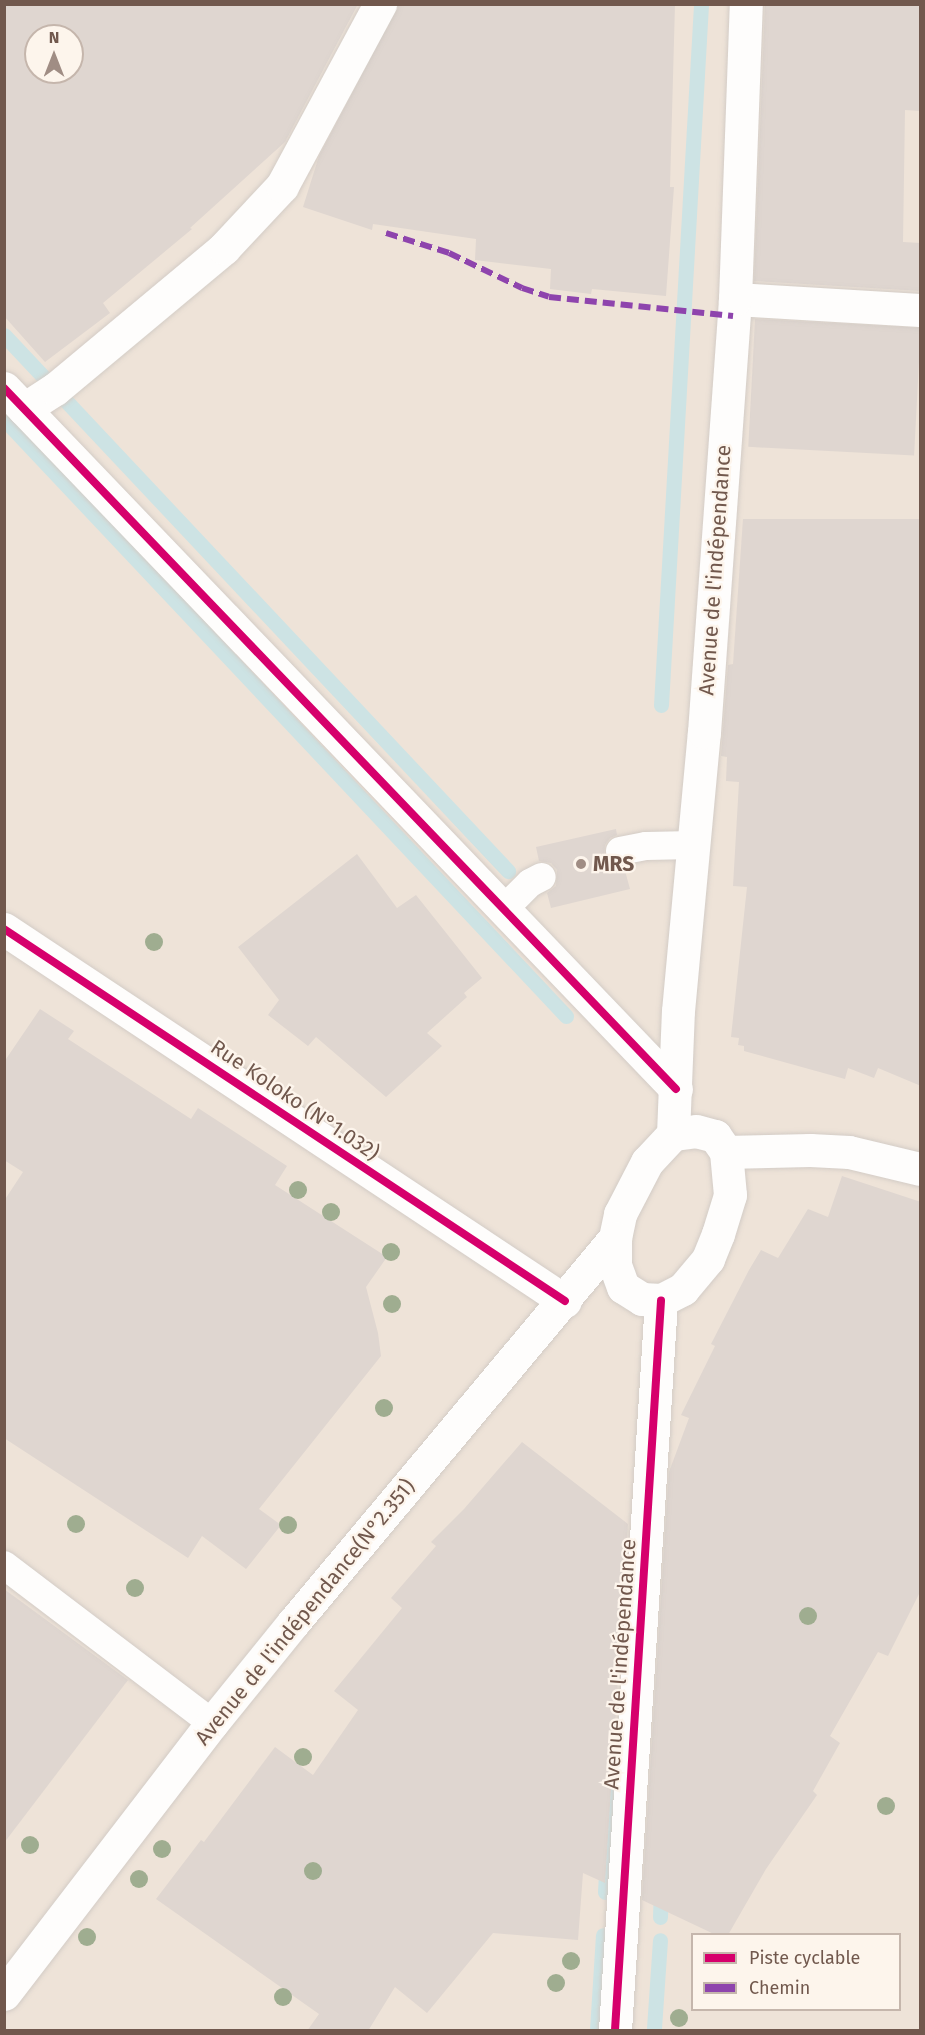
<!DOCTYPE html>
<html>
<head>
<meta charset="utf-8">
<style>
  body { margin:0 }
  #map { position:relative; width:925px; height:2035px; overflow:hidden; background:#f6f0ea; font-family:"Fira Sans",sans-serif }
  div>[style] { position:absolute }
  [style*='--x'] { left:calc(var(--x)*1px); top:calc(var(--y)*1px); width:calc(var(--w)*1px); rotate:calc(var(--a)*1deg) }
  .residential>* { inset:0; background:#eee3d8 }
  .stream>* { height:15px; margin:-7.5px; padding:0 7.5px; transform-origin:7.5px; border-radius:7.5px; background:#cde3e4 }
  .building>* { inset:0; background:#dfd6d0; transform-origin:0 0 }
  .roads { filter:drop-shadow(0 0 2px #d3ccc6) drop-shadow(0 0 2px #d3ccc6) }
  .service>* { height:28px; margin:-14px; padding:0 14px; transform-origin:14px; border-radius:14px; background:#fefdfc }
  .minor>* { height:33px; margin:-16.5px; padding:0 16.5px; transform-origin:16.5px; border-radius:16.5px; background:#fefdfc }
  .secondary>* { height:33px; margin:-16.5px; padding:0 16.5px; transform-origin:16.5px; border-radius:16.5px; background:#fefdfc }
  .quiet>* { height:6px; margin-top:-3px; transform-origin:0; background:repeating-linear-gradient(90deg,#8e44ad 0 12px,transparent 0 18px) }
  .cycleway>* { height:8px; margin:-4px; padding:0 4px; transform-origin:4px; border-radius:4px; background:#d6006c }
  .trees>* { width:18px; height:18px; margin:-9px; border-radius:50%; background:#9fad90 }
  .dots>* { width:16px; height:16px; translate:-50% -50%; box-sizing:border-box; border:3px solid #fdf5ec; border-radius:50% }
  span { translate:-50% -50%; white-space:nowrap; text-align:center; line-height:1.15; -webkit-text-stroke:4.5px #fdf5ec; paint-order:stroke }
  .street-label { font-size:21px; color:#71584d }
  .poi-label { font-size:21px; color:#71584d; font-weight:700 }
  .left { translate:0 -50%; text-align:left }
  .frame { position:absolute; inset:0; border:6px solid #71584d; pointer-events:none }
  .legend { position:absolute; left:691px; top:1933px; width:210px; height:78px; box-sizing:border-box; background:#fdf5ec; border:2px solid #c5b6ac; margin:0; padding:8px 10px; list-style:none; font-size:18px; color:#71584d }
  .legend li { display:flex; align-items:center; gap:12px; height:30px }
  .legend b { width:30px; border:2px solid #c5b6ac }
  .north { position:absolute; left:24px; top:24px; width:60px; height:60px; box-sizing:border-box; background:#fdf5ec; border:2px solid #c5b6ac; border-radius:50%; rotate:0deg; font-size:16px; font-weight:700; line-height:24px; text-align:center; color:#71584d }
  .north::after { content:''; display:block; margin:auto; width:21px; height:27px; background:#a08d84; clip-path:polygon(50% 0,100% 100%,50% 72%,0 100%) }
</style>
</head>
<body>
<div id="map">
  <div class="residential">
    <div style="clip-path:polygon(evenodd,5px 5px,920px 5px,920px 2030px,5px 2030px,5px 5px,36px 36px,72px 36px,72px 72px,36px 72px,36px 36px,5px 5px,692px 1934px,900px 1934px,900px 2010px,692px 2010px,692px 1934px)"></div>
  </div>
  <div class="stream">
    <div style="--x:4;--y:335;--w:736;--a:46.76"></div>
    <div style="--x:4;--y:419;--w:820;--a:46.73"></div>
    <div style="--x:661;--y:705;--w:702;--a:-86.73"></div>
    <div style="--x:605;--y:1892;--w:127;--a:-86.8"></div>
    <div style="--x:660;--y:1917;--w:27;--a:-88"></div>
    <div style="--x:654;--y:2028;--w:88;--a:-86.1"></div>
    <div style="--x:597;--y:2030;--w:95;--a:-86.4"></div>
  </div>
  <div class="building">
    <div style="clip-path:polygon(evenodd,4px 4px,358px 4px,285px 142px,190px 228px,192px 229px,103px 303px,110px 313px,45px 362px,4px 316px,4px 4px,36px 36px,72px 36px,72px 72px,36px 72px,36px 36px)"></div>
    <div style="clip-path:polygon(399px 4px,675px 4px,670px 187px,674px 187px,666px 296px,592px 289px,591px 294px,550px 289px,551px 269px,475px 260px,476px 239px,373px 224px,372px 230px,303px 207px,319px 156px)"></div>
    <div style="clip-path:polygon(765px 4px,921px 4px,921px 111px,905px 110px,903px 242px,921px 243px,921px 291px,754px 281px)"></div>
    <div style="left:755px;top:319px;width:166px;height:128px;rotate:3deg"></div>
    <div style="clip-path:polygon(743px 519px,921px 519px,921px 1086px,878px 1068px,874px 1078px,848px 1068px,845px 1079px,744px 1051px,744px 1046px,738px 1045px,739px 1038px,731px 1037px,747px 887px,733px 886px,739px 782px,726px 781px,727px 757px,721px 756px,728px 665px,733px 664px)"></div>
    <div style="clip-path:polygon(616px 829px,617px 835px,610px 838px,605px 845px,604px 855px,614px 866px,624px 867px,630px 889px,551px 908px,547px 893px,556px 886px,557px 870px,551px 863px,539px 861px,536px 847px)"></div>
    <div style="clip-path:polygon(357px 854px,397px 908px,416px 895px,482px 978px,464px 993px,467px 997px,427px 1033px,442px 1046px,386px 1097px,316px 1037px,308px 1046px,268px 1015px,279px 1000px,238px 947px)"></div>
    <div style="clip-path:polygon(40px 1009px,74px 1031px,68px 1039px,191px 1119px,198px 1108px,287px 1166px,275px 1185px,387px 1257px,366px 1287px,378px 1333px,381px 1356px,259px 1509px,281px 1525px,246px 1569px,202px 1536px,188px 1558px,4px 1438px,4px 1201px,23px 1172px,4px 1160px,4px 1062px)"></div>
    <div style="clip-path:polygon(842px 1176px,921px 1202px,921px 1590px,888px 1656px,878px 1652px,830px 1736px,840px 1743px,813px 1791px,817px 1795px,766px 1869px,728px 1935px,716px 1935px,642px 1900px,669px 1472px,689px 1418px,681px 1415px,715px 1346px,711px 1344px,749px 1270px,761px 1250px,778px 1258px,808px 1209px,828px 1217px)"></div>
    <div style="clip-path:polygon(522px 1442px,628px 1524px,605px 1883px,583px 1873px,578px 1940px,493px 1933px,427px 2013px,395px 1987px,368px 2031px,307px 2031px,319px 2014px,156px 1899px,201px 1840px,204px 1842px,275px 1747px,313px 1775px,358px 1710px,334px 1691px,402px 1608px,391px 1598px,436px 1546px,431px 1542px,464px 1509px)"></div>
    <div style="clip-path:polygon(4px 1589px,128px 1680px,4px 1843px)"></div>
  </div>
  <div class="roads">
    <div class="service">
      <div style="--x:620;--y:851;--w:26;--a:-11"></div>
      <div style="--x:646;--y:846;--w:48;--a:-1.2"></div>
      <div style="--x:503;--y:910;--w:38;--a:-45"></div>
      <div style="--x:530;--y:883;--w:13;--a:-27"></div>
      <div style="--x:4;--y:1565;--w:261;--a:37.2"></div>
    </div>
    <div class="minor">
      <div style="--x:735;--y:299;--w:185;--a:3.4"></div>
      <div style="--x:4;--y:388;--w:971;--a:46.21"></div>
      <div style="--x:24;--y:409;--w:37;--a:-33"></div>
      <div style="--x:55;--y:389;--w:220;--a:-39.8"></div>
      <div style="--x:224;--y:248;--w:85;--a:-46.9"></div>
      <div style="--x:282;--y:186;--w:207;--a:-61.7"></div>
      <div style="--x:4;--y:929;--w:673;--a:33.55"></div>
      <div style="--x:615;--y:2030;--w:731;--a:-86.39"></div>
    </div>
    <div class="secondary">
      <div style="--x:696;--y:1131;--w:20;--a:15"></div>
      <div style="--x:715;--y:1136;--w:19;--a:55"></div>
      <div style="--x:726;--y:1152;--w:43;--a:84.7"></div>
      <div style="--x:730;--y:1195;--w:41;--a:107.1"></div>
      <div style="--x:718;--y:1234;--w:27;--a:112"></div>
      <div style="--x:708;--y:1259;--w:39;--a:130"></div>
      <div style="--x:683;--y:1289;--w:25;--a:153"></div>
      <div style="--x:661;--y:1300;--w:19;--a:-177"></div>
      <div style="--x:642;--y:1299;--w:22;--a:-148"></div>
      <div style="--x:623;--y:1287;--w:23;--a:-110"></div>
      <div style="--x:615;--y:1265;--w:27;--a:-90"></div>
      <div style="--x:615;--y:1238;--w:25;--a:-78"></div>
      <div style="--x:620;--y:1214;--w:59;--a:-62.6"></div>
      <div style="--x:647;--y:1162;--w:38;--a:-47"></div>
      <div style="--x:673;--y:1134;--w:23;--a:-7"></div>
      <div style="--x:673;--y:1134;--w:123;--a:-87.7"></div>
      <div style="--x:678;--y:1011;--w:280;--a:-84.7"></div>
      <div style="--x:704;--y:732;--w:434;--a:-85.9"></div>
      <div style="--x:735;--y:299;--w:295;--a:-87.9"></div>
      <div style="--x:726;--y:1152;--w:84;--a:-1.4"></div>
      <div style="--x:810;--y:1150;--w:39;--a:3"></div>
      <div style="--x:849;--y:1152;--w:73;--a:13.5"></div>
      <div style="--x:4;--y:1994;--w:342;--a:-52.5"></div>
      <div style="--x:212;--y:1723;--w:129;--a:-51"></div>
      <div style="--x:293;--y:1623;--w:502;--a:-50.09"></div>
    </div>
  </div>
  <div class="quiet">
    <div style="--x:386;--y:233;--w:66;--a:17.6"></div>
    <div style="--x:449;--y:253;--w:81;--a:25.6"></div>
    <div style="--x:522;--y:288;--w:28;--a:18"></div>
    <div style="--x:549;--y:297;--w:185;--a:5.9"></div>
  </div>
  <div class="cycleway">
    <div style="--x:4;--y:388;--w:971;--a:46.21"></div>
    <div style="--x:4;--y:929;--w:673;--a:33.55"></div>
    <div style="--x:615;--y:2030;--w:731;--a:-86.39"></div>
  </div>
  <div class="trees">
    <div style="left:154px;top:942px"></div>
    <div style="left:298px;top:1190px"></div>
    <div style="left:331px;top:1212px"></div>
    <div style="left:391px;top:1252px"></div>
    <div style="left:392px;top:1304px"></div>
    <div style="left:384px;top:1408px"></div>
    <div style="left:76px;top:1524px"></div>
    <div style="left:288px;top:1525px"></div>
    <div style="left:135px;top:1588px"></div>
    <div style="left:808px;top:1616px"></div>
    <div style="left:303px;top:1757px"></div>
    <div style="left:886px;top:1806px"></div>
    <div style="left:30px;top:1845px"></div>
    <div style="left:162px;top:1849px"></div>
    <div style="left:313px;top:1871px"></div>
    <div style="left:139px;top:1879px"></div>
    <div style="left:87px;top:1937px"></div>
    <div style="left:571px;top:1961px"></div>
    <div style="left:556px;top:1983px"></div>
    <div style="left:283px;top:1997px"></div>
    <div style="left:679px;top:2018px"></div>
  </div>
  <div class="dots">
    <div style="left:581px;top:864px;background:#a08d84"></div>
  </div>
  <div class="street-label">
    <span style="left:715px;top:570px;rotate:-86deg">Avenue de l'indépendance</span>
    <span style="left:295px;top:1100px;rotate:34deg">Rue Koloko (N°1.032)</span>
    <span style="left:305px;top:1612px;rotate:-51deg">Avenue de l'indépendance(N°2.351)</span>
    <span style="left:620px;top:1664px;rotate:-86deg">Avenue de l'indépendance</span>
  </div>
  <div class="poi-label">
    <span class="left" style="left:593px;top:864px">MRS</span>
  </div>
  <div class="frame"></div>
  <ul class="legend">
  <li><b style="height:8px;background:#d6006c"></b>Piste cyclable</li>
  <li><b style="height:8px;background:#8e44ad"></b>Chemin</li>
  </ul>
  <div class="north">N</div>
</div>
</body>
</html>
